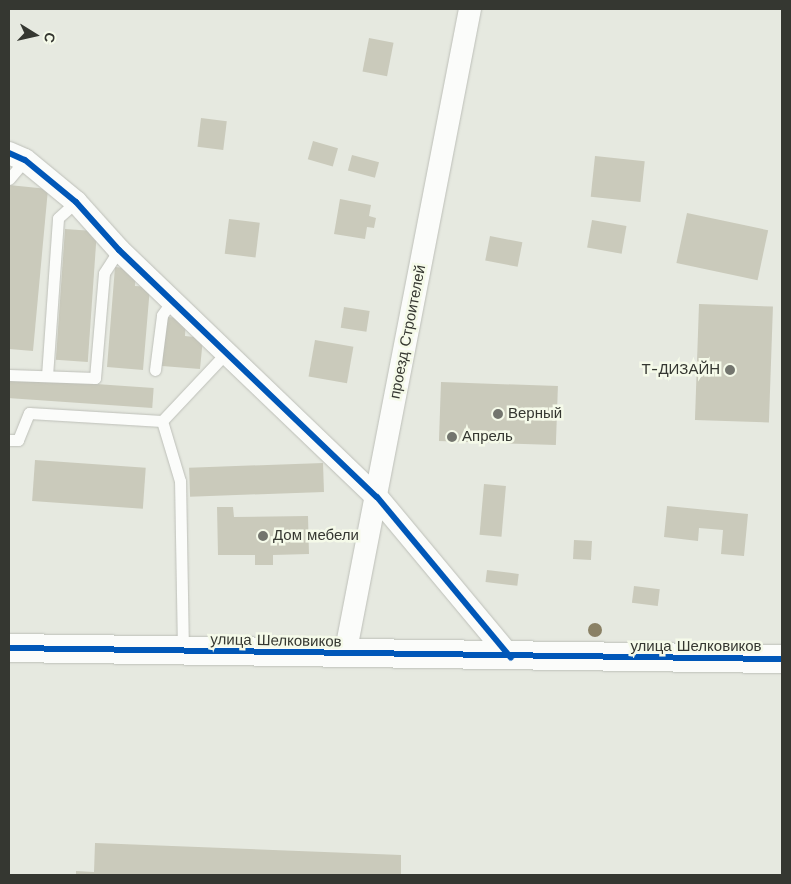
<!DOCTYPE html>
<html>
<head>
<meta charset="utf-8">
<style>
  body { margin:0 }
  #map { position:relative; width:791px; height:884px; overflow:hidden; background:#e6e9e0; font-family:"Work Sans",sans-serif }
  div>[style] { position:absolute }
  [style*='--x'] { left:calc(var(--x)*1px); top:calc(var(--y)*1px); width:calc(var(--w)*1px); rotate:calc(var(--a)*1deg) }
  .building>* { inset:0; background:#cacabb; transform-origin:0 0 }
  .roads { filter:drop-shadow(0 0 1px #bdbfb8) drop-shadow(0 0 1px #bdbfb8) }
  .service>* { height:11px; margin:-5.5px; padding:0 5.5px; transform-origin:5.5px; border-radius:5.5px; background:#fbfcfa }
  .minor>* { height:22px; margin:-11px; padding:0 11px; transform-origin:11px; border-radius:11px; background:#fbfcfa }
  .tertiary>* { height:28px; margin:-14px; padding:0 14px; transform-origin:14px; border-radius:14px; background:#fbfcfa }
  .cycleway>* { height:6px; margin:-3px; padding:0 3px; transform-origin:3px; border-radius:3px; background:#0057b8 }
  .trees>* { width:14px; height:14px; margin:-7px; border-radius:50%; background:#8a8165 }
  .dots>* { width:14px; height:14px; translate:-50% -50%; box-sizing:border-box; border:2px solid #f5fae9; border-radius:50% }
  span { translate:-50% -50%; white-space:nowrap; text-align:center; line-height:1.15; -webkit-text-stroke:5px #f5fae9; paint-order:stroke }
  .street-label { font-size:15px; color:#353731 }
  .poi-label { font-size:15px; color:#353731 }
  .right { translate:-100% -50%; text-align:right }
  .left { translate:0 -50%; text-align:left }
  .frame { position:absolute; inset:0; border:10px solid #353731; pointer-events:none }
  .north { position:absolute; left:10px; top:10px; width:50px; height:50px; -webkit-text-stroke:4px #f5fae9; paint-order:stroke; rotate:100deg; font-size:14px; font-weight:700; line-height:20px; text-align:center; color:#353731 }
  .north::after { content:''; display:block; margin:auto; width:18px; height:22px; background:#353731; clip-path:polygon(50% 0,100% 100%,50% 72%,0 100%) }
</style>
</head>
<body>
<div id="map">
  <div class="building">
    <div style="left:369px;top:38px;width:25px;height:34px;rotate:11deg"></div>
    <div style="left:201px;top:118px;width:26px;height:29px;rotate:7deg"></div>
    <div style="left:313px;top:141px;width:26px;height:19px;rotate:16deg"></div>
    <div style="left:352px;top:155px;width:28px;height:16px;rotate:15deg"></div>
    <div style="left:595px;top:156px;width:50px;height:41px;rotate:6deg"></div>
    <div style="clip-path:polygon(9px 185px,48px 189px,33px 351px,9px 349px)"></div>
    <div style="clip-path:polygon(340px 199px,371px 205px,369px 216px,376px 218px,374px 228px,367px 227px,365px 239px,334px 234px)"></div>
    <div style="left:687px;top:213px;width:83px;height:51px;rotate:12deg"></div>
    <div style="left:229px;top:219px;width:31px;height:35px;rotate:7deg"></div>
    <div style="left:592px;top:220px;width:35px;height:28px;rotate:10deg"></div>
    <div style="left:65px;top:229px;width:32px;height:131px;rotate:4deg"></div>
    <div style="left:490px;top:236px;width:33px;height:25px;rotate:11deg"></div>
    <div style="clip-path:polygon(115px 267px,136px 269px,135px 286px,150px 287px,143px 370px,107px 367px)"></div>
    <div style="left:699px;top:304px;width:74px;height:116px;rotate:2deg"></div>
    <div style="left:344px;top:307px;width:26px;height:21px;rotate:9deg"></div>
    <div style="clip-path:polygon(165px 317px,186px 318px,185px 336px,203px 338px,200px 369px,162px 366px)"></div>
    <div style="left:315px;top:340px;width:39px;height:37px;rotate:10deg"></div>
    <div style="left:9px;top:378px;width:145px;height:20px;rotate:4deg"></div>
    <div style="left:441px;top:382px;width:117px;height:59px;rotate:2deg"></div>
    <div style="left:35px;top:460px;width:111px;height:41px;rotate:4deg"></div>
    <div style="left:323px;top:463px;width:29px;height:134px;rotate:88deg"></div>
    <div style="left:484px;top:484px;width:22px;height:51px;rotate:5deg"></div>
    <div style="clip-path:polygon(667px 506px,748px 514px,744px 556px,721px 554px,723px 530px,699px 528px,698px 541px,664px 537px)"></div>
    <div style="clip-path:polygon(217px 507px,233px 507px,234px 517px,308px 516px,309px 554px,273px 555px,273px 565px,255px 565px,255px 555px,218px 555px)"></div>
    <div style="left:574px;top:540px;width:18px;height:19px;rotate:3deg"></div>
    <div style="left:487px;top:570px;width:32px;height:12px;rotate:7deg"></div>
    <div style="left:634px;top:586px;width:26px;height:17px;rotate:7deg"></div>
    <div style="clip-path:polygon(95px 843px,401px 855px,401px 875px,76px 875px,76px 871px,94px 872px)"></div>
  </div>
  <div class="roads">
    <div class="service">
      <div style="--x:9;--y:179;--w:25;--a:-50"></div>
      <div style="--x:155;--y:370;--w:55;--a:-82.7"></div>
      <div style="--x:162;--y:315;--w:17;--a:-54"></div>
      <div style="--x:9;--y:375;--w:86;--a:2"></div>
      <div style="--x:95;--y:378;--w:105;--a:-85.1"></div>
      <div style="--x:104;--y:273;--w:27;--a:-57"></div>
      <div style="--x:47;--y:376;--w:158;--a:-86"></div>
      <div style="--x:58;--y:218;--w:24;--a:-42"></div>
      <div style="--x:9;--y:440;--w:9;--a:0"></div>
      <div style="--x:18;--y:440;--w:29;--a:-68"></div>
      <div style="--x:29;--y:413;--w:133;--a:3.4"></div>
      <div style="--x:183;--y:651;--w:170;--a:-91"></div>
      <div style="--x:180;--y:481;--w:63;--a:-106.7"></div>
      <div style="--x:162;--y:421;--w:93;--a:-46.7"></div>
    </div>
    <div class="minor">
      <div style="--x:9;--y:153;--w:17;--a:24"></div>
      <div style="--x:25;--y:160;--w:66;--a:39.5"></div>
      <div style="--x:76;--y:202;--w:64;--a:48.1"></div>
      <div style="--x:119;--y:250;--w:357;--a:43.8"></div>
      <div style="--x:377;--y:497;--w:209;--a:50.2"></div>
      <div style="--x:345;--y:655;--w:658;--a:-79.05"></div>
    </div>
    <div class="tertiary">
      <div style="--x:9;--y:648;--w:773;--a:0.82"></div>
    </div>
  </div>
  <div class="cycleway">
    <div style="--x:9;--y:153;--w:17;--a:24"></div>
    <div style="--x:25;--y:160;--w:66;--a:39.5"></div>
    <div style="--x:76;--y:202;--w:64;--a:48.1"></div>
    <div style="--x:119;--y:250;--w:357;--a:43.8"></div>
    <div style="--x:377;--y:497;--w:209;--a:50.2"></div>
    <div style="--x:9;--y:648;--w:773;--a:0.82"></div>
  </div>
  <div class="trees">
    <div style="left:595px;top:630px"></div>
  </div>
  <div class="dots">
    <div style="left:730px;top:370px;background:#73756e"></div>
    <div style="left:498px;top:414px;background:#73756e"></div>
    <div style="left:452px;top:437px;background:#73756e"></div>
    <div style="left:263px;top:536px;background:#73756e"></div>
  </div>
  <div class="street-label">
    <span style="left:408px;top:332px;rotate:-79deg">проезд Строителей</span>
    <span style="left:276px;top:641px;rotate:1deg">улица Шелковиков</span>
    <span style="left:696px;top:647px">улица Шелковиков</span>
  </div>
  <div class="poi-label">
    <span class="right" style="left:720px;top:370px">Т-ДИЗАЙН</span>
    <span class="left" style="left:508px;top:414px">Верный</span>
    <span class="left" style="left:462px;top:437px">Апрель</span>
    <span class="left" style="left:273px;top:536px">Дом мебели</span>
  </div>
  <div class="frame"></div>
  <div class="north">С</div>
</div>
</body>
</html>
